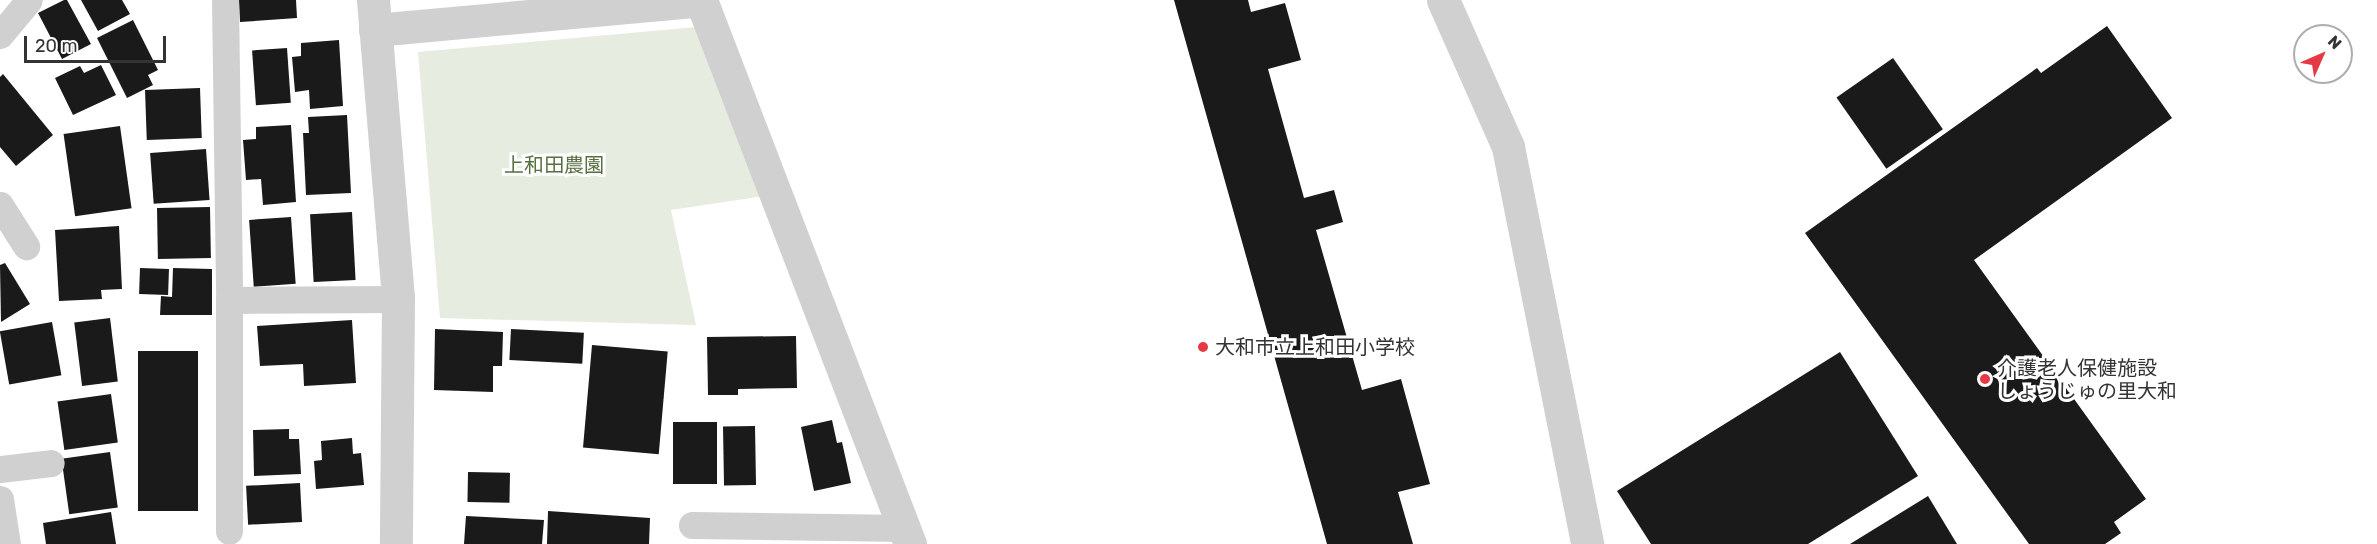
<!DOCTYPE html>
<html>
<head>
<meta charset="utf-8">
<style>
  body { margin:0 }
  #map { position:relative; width:2377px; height:544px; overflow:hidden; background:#fff; font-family:Rubik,"Noto Sans JP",sans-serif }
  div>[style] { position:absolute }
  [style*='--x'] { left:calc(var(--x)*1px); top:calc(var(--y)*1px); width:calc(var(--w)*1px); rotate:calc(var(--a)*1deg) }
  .green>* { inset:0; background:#e6ecdf }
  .building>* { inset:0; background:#1a1a1a; transform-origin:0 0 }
  .lane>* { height:27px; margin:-13.5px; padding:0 13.5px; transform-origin:13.5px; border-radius:13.5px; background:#d0d0d0 }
  .street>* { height:33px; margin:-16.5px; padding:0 16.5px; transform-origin:16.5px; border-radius:16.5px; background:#d0d0d0 }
  .dots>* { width:16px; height:16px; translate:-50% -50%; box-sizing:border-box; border:3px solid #fff; border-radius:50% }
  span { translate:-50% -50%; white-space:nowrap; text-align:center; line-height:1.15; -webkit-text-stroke:6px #fff; paint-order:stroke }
  .park-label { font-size:20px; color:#56703f }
  .poi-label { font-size:20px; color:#333 }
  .left { translate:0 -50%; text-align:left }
  .north { position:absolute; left:2293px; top:24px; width:60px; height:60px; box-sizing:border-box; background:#fff; border:2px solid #adadad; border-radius:50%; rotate:45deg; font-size:16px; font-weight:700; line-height:24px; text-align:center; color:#333 }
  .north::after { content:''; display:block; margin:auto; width:21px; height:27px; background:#e63946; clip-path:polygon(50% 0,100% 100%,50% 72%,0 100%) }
  .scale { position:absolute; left:24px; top:36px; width:142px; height:27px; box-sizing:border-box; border:3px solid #333; border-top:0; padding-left:8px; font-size:18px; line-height:21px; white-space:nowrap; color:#333; -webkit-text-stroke:4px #fff; paint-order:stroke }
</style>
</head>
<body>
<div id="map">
  <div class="green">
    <div style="clip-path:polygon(708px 26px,764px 196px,671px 210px,696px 325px,440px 318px,418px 52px)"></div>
  </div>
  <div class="building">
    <div style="clip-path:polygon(64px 0,67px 0,91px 44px,62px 59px,38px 13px)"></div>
    <div style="clip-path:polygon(81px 0,122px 0,130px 14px,98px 31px)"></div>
    <div style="clip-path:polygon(239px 0,296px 0,297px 18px,240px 22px)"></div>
    <div style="clip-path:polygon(1174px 0,1248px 0,1251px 12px,1285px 3px,1301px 60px,1268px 69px,1304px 198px,1334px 190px,1343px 222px,1316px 230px,1362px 390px,1401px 379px,1430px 484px,1398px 492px,1413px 544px,1327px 544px)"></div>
    <div style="clip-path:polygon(133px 20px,158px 70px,148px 75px,153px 85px,127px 98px,97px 38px)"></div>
    <div style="clip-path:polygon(2107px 26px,2172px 118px,1974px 260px,2146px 499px,2114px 522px,2121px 533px,2105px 544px,2029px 544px,1805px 233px,2037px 68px,2041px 73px)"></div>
    <div style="clip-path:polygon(339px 40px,343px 106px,310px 109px,309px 90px,295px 92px,292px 57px,301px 56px,301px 43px)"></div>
    <div style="left:287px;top:48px;width:55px;height:35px;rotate:86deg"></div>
    <div style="left:1893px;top:58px;width:87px;height:69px;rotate:55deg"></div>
    <div style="clip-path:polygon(101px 65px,116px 95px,73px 115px,55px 78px,80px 66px,84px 73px)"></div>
    <div style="clip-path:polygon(3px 74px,53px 135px,16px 166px,0 147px,0 77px)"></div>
    <div style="left:200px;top:88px;width:50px;height:55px;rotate:88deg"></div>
    <div style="clip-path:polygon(347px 115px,351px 193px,306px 195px,303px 133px,309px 133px,308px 117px)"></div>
    <div style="clip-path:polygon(291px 125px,296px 202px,263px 205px,261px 179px,246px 180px,243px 140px,256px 139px,256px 127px)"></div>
    <div style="left:120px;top:126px;width:83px;height:57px;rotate:82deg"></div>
    <div style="left:206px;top:149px;width:51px;height:56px;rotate:86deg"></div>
    <div style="left:210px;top:207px;width:51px;height:53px;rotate:89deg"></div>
    <div style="left:352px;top:212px;width:68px;height:42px;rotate:87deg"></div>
    <div style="left:291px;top:217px;width:67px;height:42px;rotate:86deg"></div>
    <div style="clip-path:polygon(119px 226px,122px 289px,101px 290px,102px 299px,59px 301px,55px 230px)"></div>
    <div style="clip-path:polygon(5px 263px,30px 304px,1px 322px,0 265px)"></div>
    <div style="left:140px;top:268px;width:29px;height:26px;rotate:2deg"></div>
    <div style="clip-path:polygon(173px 268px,212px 269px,212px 315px,160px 315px,161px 296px,172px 297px)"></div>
    <div style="left:110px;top:318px;width:64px;height:36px;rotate:83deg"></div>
    <div style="clip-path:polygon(352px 320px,356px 383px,304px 386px,303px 364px,260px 366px,257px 326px)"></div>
    <div style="left:52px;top:322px;width:54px;height:53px;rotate:80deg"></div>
    <div style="clip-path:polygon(435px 329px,503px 332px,502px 366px,493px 366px,493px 392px,434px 390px)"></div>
    <div style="left:511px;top:329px;width:73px;height:31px;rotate:3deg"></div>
    <div style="clip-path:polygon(796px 336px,797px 388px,738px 389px,738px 395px,708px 395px,707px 337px)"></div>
    <div style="left:592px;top:345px;width:76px;height:103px;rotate:5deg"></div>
    <div style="left:138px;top:351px;width:60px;height:160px"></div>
    <div style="clip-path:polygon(1840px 352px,1918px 476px,1808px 544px,1651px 544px,1617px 491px)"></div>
    <div style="left:111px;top:394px;width:49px;height:54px;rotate:82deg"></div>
    <div style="clip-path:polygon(832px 420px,837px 443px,842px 442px,851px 483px,814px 491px,801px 427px)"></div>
    <div style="left:673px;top:422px;width:44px;height:62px"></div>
    <div style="left:755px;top:426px;width:59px;height:32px;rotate:89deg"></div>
    <div style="clip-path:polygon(289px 429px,289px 439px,299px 439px,301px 474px,254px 476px,253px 430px)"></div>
    <div style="clip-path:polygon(352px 438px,353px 454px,361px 453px,364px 485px,316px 489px,314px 461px,322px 460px,321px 441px)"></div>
    <div style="left:110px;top:452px;width:56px;height:49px;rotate:82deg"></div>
    <div style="left:468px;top:472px;width:42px;height:30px;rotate:1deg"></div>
    <div style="left:300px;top:483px;width:39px;height:54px;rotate:87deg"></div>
    <div style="clip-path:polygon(1928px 496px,1957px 544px,1850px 544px)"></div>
    <div style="clip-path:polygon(548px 511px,650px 518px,649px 544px,547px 544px)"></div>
    <div style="clip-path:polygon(111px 512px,116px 544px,46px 544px,43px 523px)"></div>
    <div style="clip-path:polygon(466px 516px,544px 520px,542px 544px,464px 544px)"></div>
  </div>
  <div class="lane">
    <div style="--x:225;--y:0;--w:300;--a:89.2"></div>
    <div style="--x:229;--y:300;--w:169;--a:-0.3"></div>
    <div style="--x:0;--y:35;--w:45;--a:-50.4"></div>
    <div style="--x:0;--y:205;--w:49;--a:57.6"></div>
    <div style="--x:0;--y:469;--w:51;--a:-6.7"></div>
    <div style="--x:0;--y:499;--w:46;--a:81.2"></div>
    <div style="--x:692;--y:525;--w:212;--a:0.8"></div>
    <div style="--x:229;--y:531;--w:231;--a:-90"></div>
  </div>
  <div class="street">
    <div style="--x:373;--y:0;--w:300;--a:85.2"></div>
    <div style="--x:398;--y:299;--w:245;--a:90.5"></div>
    <div style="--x:701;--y:0;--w:583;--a:68.98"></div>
    <div style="--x:1443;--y:0;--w:161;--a:66.1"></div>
    <div style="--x:1508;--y:147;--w:405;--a:78.7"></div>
    <div style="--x:375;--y:30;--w:328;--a:-5.2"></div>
  </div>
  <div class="dots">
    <div style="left:1203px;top:347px;background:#e63946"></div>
    <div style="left:1985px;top:379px;background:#e63946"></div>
  </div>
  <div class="park-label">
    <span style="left:554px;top:165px">上和田農園</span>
  </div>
  <div class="poi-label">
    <span class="left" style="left:1215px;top:347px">大和市立上和田小学校</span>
    <span class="left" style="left:1997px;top:380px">介護老人保健施設<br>しょうじゅの里大和</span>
  </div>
  <div class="north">N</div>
  <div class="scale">20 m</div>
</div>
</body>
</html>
